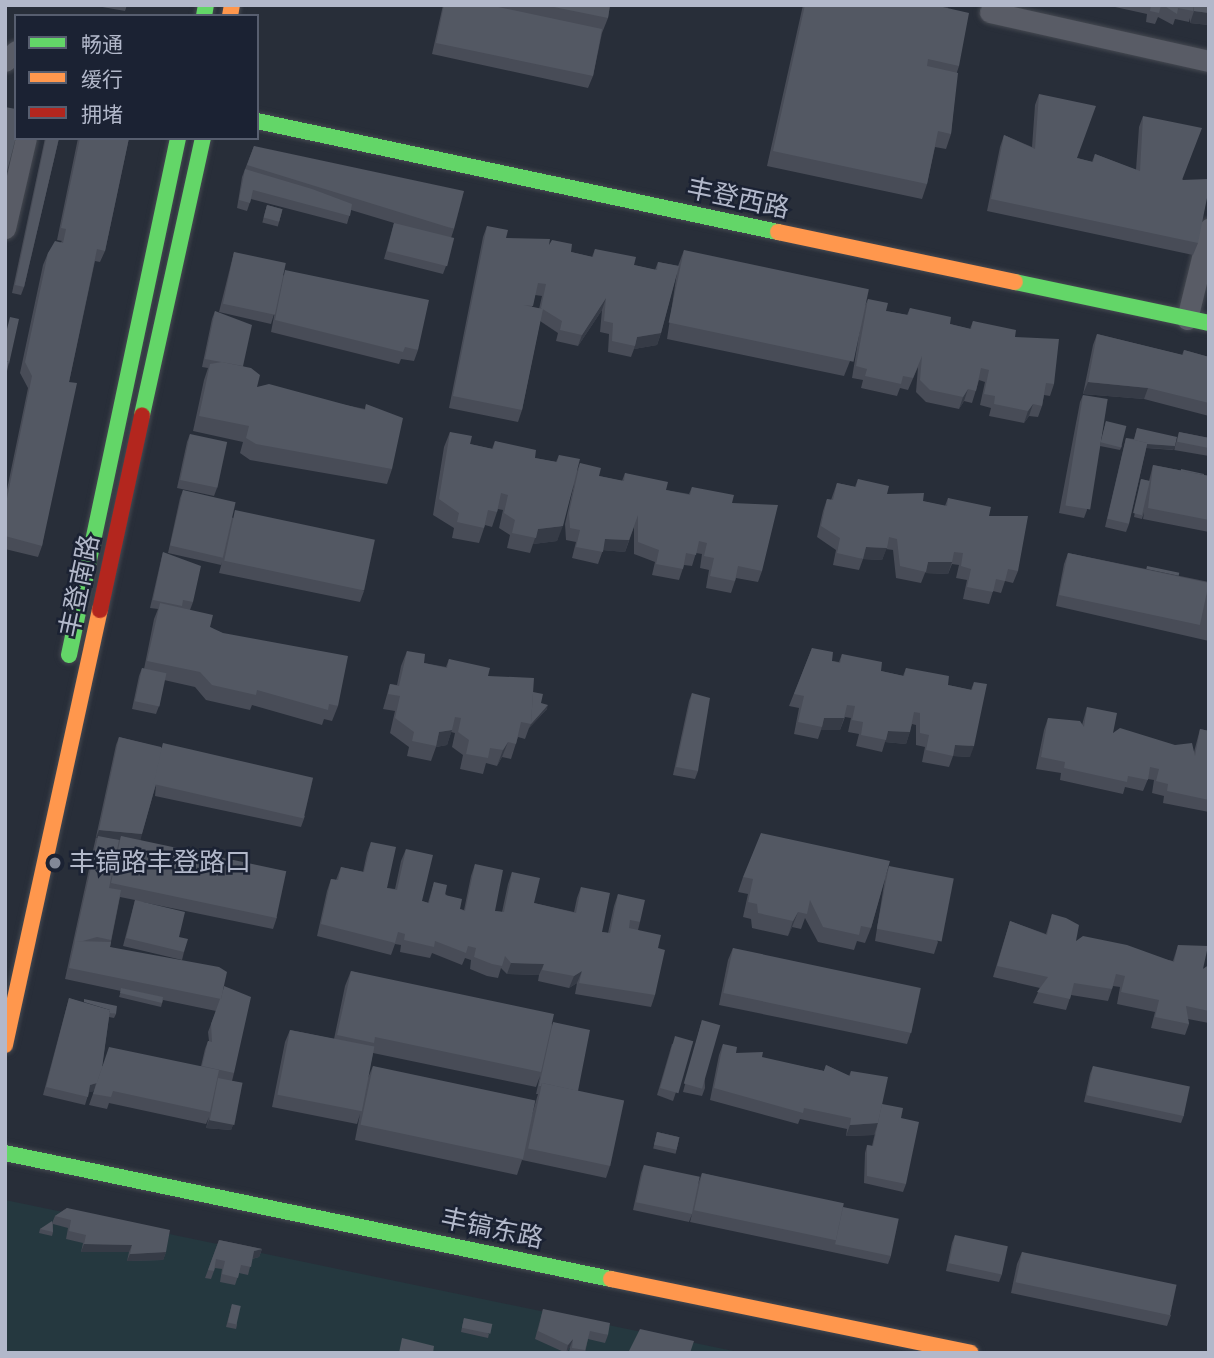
<!DOCTYPE html>
<html>
<head>
<meta charset="utf-8">
<style>
  body { margin:0 }
  #map { position:relative; width:1214px; height:1358px; overflow:hidden; background:#282e39; font-family:Karla,"Noto Sans SC",sans-serif }
  div>[style] { position:absolute }
  [style*='--x'] { left:calc(var(--x)*1px); top:calc(var(--y)*1px); width:calc(var(--w)*1px); rotate:calc(var(--a)*1deg) }
  .green>* { inset:0; background:#25383f }
  .roads { filter:drop-shadow(0 0 2px #454951) drop-shadow(0 0 2px #454951) }
  .street>* { height:21px; margin:-10.5px; padding:0 10.5px; transform-origin:10.5px; border-radius:10.5px; background:#595c66 }
  .fast>* { height:16px; margin:-8px; padding:0 8px; transform-origin:8px; border-radius:8px; background:#63d668 }
  .slow>* { height:16px; margin:-8px; padding:0 8px; transform-origin:8px; border-radius:8px; background:#ff974d }
  .jam>* { height:16px; margin:-8px; padding:0 8px; transform-origin:8px; border-radius:8px; background:#b3261e }
  .wall>* { inset:0; background:#484c57; transform-origin:0 0 }
  .shaded-wall>* { inset:0; background:#363b46; transform-origin:0 0 }
  .building>* { inset:0; background:#535863; transform-origin:0 0 }
  .dots>* { width:19px; height:19px; translate:-50% -50%; box-sizing:border-box; border:4px solid #1b2233; border-radius:50% }
  span { translate:-50% -50%; white-space:nowrap; text-align:center; line-height:1.15; -webkit-text-stroke:5px #1b2233; paint-order:stroke }
  .street-label { font-size:26px; color:#b2b8ca }
  .poi-label { font-size:26px; color:#b2b8ca }
  .left { translate:0 -50%; text-align:left }
  .frame { position:absolute; inset:0; border:7px solid #b2b8ca; pointer-events:none }
  .legend { position:absolute; left:14px; top:14px; width:245px; height:126px; box-sizing:border-box; background:#1b2233; border:2px solid #575e6f; margin:0; padding:9px 12px; list-style:none; font-size:21px; color:#b2b8ca }
  .legend li { display:flex; align-items:center; gap:14px; height:35px }
  .legend b { width:35px; border:2px solid #575e6f }
</style>
</head>
<body>
<div id="map">
  <div class="green">
    <div style="clip-path:polygon(5px 1200px,743px 1353px,5px 1353px)"></div>
  </div>
  <div class="roads">
    <div class="street">
      <div style="--x:990;--y:12;--w:224;--a:12.6"></div>
      <div style="--x:5;--y:61;--w:15;--a:-42"></div>
      <div style="--x:5;--y:228;--w:92;--a:-76.9"></div>
      <div style="--x:1187;--y:319;--w:93;--a:-76.3"></div>
    </div>
    <div class="fast">
      <div style="--x:204;--y:16;--w:11;--a:-80"></div>
      <div style="--x:257;--y:121;--w:533;--a:12.03"></div>
      <div style="--x:1015;--y:282;--w:198;--a:11.9"></div>
      <div style="--x:142;--y:415;--w:284;--a:-77.6"></div>
      <div style="--x:69;--y:655;--w:528;--a:-78.09"></div>
      <div style="--x:5;--y:1153;--w:619;--a:11.75"></div>
    </div>
    <div class="slow">
      <div style="--x:230;--y:16;--w:11;--a:-80"></div>
      <div style="--x:778;--y:232;--w:242;--a:11.9"></div>
      <div style="--x:5;--y:1045;--w:445;--a:-77.7"></div>
      <div style="--x:611;--y:1279;--w:367;--a:11.6"></div>
    </div>
    <div class="jam">
      <div style="--x:100;--y:610;--w:199;--a:-77.8"></div>
    </div>
  </div>
  <div class="wall">
    <div style="clip-path:polygon(91px 5px,127px 5px,125px 11px)"></div>
    <div style="clip-path:polygon(443px 5px,610px 5px,608px 18px,602px 33px,593px 76px,588px 88px,432px 54px)"></div>
    <div style="clip-path:polygon(803px 5px,949px 5px,947px 8px,959px 66px,957px 72px,951px 134px,946px 149px,935px 147px,927px 184px,922px 199px,767px 166px)"></div>
    <div style="clip-path:polygon(1106px 5px,1209px 5px,1209px 25px,1190px 23px,1190px 18px,1189px 22px,1175px 19px,1173px 25px,1158px 17px,1155px 24px,1146px 22px,1147px 14px)"></div>
    <div style="clip-path:polygon(1039px 94px,1077px 158px,1092px 162px,1095px 154px,1136px 170px,1139px 127px,1143px 116px,1183px 180px,1198px 243px,1193px 255px,987px 211px,1000px 147px,1004px 135px,1032px 147px,1035px 105px)"></div>
    <div style="clip-path:polygon(45px 138px,59px 138px,24px 287px,21px 295px,12px 293px)"></div>
    <div style="clip-path:polygon(78px 138px,129px 138px,105px 251px,100px 262px,95px 261px,69px 382px,42px 546px,38px 557px,5px 549px,5px 499px,28px 388px,20px 373px,43px 265px,48px 253px,61px 242px,62px 241px,57px 240px)"></div>
    <div style="clip-path:polygon(254px 146px,454px 229px,451px 238px,446px 266px,443px 274px,384px 259px,394px 223px,351px 210px,347px 224px,251px 199px,247px 211px,237px 208px,242px 177px)"></div>
    <div style="left:267px;top:205px;width:16px;height:18px;rotate:15deg"></div>
    <div style="clip-path:polygon(evenodd,487px 226px,506px 238px,549px 245px,571px 252px,592px 257px,595px 249px,634px 265px,655px 270px,658px 262px,678px 266px,684px 250px,850px 361px,844px 376px,667px 339px,677px 272px,661px 333px,657px 345px,634px 349px,631px 357px,608px 352px,609px 334px,600px 332px,602px 310px,578px 346px,556px 341px,558px 333px,540px 321px,522px 410px,518px 422px,449px 408px,483px 237px,487px 226px,535px 295px,542px 296px,539px 309px,532px 307px,535px 295px)"></div>
    <div style="clip-path:polygon(234px 252px,283px 275px,418px 350px,414px 361px,401px 359px,399px 364px,271px 332px,275px 311px,271px 324px,219px 312px)"></div>
    <div style="clip-path:polygon(868px 299px,886px 311px,907px 315px,910px 308px,950px 324px,970px 329px,973px 321px,1015px 337px,1054px 384px,1050px 396px,1044px 395px,1042px 406px,1038px 417px,1029px 416px,1024px 423px,989px 416px,991px 408px,980px 405px,985px 382px,979px 380px,972px 403px,964px 401px,959px 409px,926px 402px,916px 392px,918px 367px,908px 390px,900px 388px,897px 396px,861px 388px,863px 380px,852px 378px,863px 310px)"></div>
    <div style="clip-path:polygon(215px 311px,243px 366px,257px 387px,365px 409px,366px 404px,392px 469px,387px 484px,250px 460px,240px 453px,243px 442px,193px 431px,204px 380px,208px 368px,202px 367px,212px 319px)"></div>
    <div style="clip-path:polygon(1097px 334px,1182px 355px,1184px 350px,1209px 357px,1209px 416px,1144px 399px,1083px 394px,1093px 345px)"></div>
    <div style="clip-path:polygon(1083px 395px,1087px 510px,1084px 518px,1059px 513px,1080px 402px)"></div>
    <div style="clip-path:polygon(1106px 421px,1122px 446px,1120px 450px,1100px 446px)"></div>
    <div style="clip-path:polygon(1137px 428px,1175px 446px,1173px 450px,1146px 448px,1129px 524px,1126px 532px,1105px 527px,1124px 446px,1126px 438px,1134px 439px)"></div>
    <div style="clip-path:polygon(450px 432px,470px 444px,492px 449px,495px 441px,535px 458px,556px 462px,559px 455px,577px 471px,580px 463px,599px 476px,622px 481px,625px 473px,666px 490px,689px 494px,692px 487px,732px 503px,762px 571px,758px 582px,736px 578px,731px 593px,706px 588px,709px 570px,700px 568px,702px 554px,696px 553px,692px 566px,684px 565px,679px 580px,652px 575px,655px 562px,634px 554px,634px 527px,625px 552px,603px 550px,598px 564px,572px 558px,576px 542px,566px 540px,565px 524px,574px 484px,557px 541px,533px 544px,530px 553px,507px 548px,510px 535px,499px 528px,503px 510px,498px 509px,492px 527px,485px 525px,479px 543px,452px 538px,454px 528px,433px 515px,444px 447px)"></div>
    <div style="clip-path:polygon(1179px 432px,1209px 438px,1209px 456px,1174px 450px)"></div>
    <div style="clip-path:polygon(190px 434px,217px 488px,214px 496px,177px 488px,187px 442px)"></div>
    <div style="clip-path:polygon(1153px 465px,1209px 476px,1209px 532px,1143px 519px,1144px 512px,1142px 519px,1134px 517px,1141px 479px,1149px 481px)"></div>
    <div style="clip-path:polygon(858px 479px,887px 494px,945px 506px,948px 498px,989px 516px,1018px 571px,1013px 583px,1005px 581px,1001px 593px,993px 591px,989px 604px,963px 599px,967px 580px,956px 578px,959px 565px,952px 564px,948px 574px,925px 573px,921px 583px,896px 578px,893px 550px,886px 549px,882px 560px,863px 559px,859px 570px,833px 565px,836px 550px,817px 537px,823px 511px,827px 499px,831px 500px,837px 483px,855px 487px)"></div>
    <div style="clip-path:polygon(183px 490px,364px 591px,360px 602px,219px 573px,222px 562px,221px 565px,168px 553px,180px 498px)"></div>
    <div style="clip-path:polygon(163px 552px,193px 602px,190px 610px,210px 627px,338px 706px,332px 721px,324px 719px,322px 725px,252px 705px,250px 710px,206px 700px,195px 687px,164px 680px,159px 706px,156px 714px,132px 709px,139px 676px,142px 668px,144px 669px,154px 619px,158px 609px,150px 608px,161px 560px)"></div>
    <div style="clip-path:polygon(1068px 553px,1209px 582px,1209px 641px,1056px 606px,1064px 564px)"></div>
    <div style="clip-path:polygon(812px 648px,832px 661px,839px 662px,842px 654px,881px 671px,903px 676px,906px 668px,948px 685px,971px 690px,974px 682px,970px 757px,953px 756px,949px 767px,922px 762px,925px 747px,916px 745px,916px 725px,912px 724px,906px 744px,885px 742px,882px 752px,856px 746px,859px 734px,848px 732px,851px 718px,845px 717px,840px 730px,821px 730px,818px 739px,794px 734px,799px 708px,789px 706px)"></div>
    <div style="clip-path:polygon(407px 651px,424px 663px,446px 667px,449px 659px,488px 676px,533px 692px,541px 703px,547px 709px,529px 728px,525px 739px,518px 737px,511px 759px,502px 757px,497px 766px,486px 763px,483px 774px,460px 769px,463px 755px,452px 747px,455px 733px,451px 732px,447px 745px,436px 747px,431px 761px,407px 756px,409px 747px,390px 733px,395px 711px,383px 709px,390px 684px,397px 685px,401px 666px)"></div>
    <div style="clip-path:polygon(692px 693px,698px 771px,695px 779px,673px 775px,689px 701px)"></div>
    <div style="clip-path:polygon(1087px 707px,1113px 733px,1194px 752px,1200px 729px,1209px 731px,1209px 812px,1163px 803px,1164px 796px,1152px 793px,1154px 780px,1148px 779px,1143px 791px,1125px 787px,1123px 794px,1060px 780px,1061px 773px,1036px 769px,1044px 730px,1048px 718px,1082px 725px)"></div>
    <div style="clip-path:polygon(119px 737px,162px 748px,163px 743px,305px 816px,301px 827px,155px 796px,156px 784px,140px 840px,277px 917px,273px 929px,142px 902px,179px 937px,184px 952px,182px 960px,123px 946px,135px 900px,120px 897px,110px 947px,223px 988px,234px 1073px,232px 1081px,234px 1122px,231px 1130px,206px 1128px,209px 1117px,206px 1124px,109px 1103px,107px 1109px,89px 1105px,94px 1091px,89px 1092px,85px 1105px,43px 1095px,69px 998px,116px 1014px,114px 1018px,109px 1017px,102px 1066px,201px 1066px,205px 1049px,208px 1041px,209px 1041px,208px 1032px,216px 1011px,163px 1000px,161px 1007px,119px 997px,121px 991px,65px 979px,116px 745px)"></div>
    <div style="clip-path:polygon(371px 842px,387px 888px,395px 889px,401px 861px,406px 849px,422px 901px,428px 903px,434px 882px,460px 909px,464px 910px,471px 876px,475px 864px,495px 911px,502px 912px,508px 884px,512px 872px,534px 903px,574px 912px,577px 898px,581px 887px,602px 932px,608px 933px,614px 906px,618px 894px,640px 922px,638px 930px,658px 948px,655px 995px,651px 1007px,575px 994px,577px 983px,569px 988px,538px 981px,539px 975px,507px 974px,501px 968px,498px 978px,487px 976px,470px 969px,471px 960px,465px 958px,462px 965px,432px 953px,430px 958px,400px 952px,401px 945px,395px 944px,391px 955px,317px 936px,327px 891px,331px 879px,336px 880px,341px 867px,363px 872px,367px 853px)"></div>
    <div style="clip-path:polygon(889px 866px,938px 942px,934px 954px,875px 941px,885px 878px,871px 928px,865px 943px,857px 941px,854px 950px,818px 942px,805px 918px,801px 929px,792px 927px,788px 936px,752px 928px,751px 919px,743px 917px,748px 894px,738px 892px,743px 877px,885px 877px)"></div>
    <div style="clip-path:polygon(1052px 914px,1076px 941px,1173px 961px,1178px 945px,1203px 969px,1209px 965px,1209px 1023px,1188px 1019px,1189px 1024px,1185px 1035px,1151px 1028px,1155px 1012px,1117px 1004px,1120px 987px,1113px 986px,1108px 1001px,1071px 995px,1066px 1010px,1033px 1003px,1040px 988px,993px 977px,1010px 921px,1046px 934px)"></div>
    <div style="clip-path:polygon(733px 948px,911px 1032px,907px 1044px,719px 1005px,728px 960px)"></div>
    <div style="clip-path:polygon(evenodd,351px 971px,552px 1024px,578px 1091px,610px 1166px,606px 1178px,522px 1160px,517px 1175px,355px 1140px,360px 1114px,357px 1124px,272px 1107px,285px 1042px,290px 1030px,334px 1039px,345px 986px,351px 971px,373px 1053px,536px 1087px,540px 1076px,536px 1094px,538px 1094px,529px 1125px,373px 1066px,367px 1080px,373px 1053px)"></div>
    <div style="clip-path:polygon(702px 1020px,705px 1088px,702px 1096px,683px 1092px)"></div>
    <div style="clip-path:polygon(693px 1041px,673px 1101px,657px 1095px,672px 1044px)"></div>
    <div style="clip-path:polygon(723px 1044px,736px 1053px,824px 1071px,826px 1065px,849px 1076px,851px 1071px,882px 1104px,901px 1118px,906px 1184px,903px 1192px,864px 1183px,865px 1153px,867px 1145px,872px 1146px,875px 1133px,874px 1135px,846px 1136px,847px 1129px,800px 1119px,798px 1124px,710px 1100px,719px 1055px)"></div>
    <div style="clip-path:polygon(1093px 1066px,1184px 1115px,1181px 1123px,1084px 1102px,1090px 1074px)"></div>
    <div style="left:657px;top:1132px;width:23px;height:17px;rotate:13deg"></div>
    <div style="clip-path:polygon(644px 1165px,698px 1184px,702px 1173px,843px 1208px,891px 1256px,888px 1264px,832px 1252px,833px 1247px,832px 1252px,690px 1222px,692px 1214px,689px 1222px,633px 1210px,641px 1173px)"></div>
    <div style="clip-path:polygon(67px 1208px,166px 1252px,163px 1260px,127px 1261px,129px 1252px,81px 1252px,83px 1243px,66px 1239px,68px 1228px,53px 1224px,53px 1232px,52px 1236px,39px 1233px,40px 1229px,52px 1223px,55px 1216px)"></div>
    <div style="clip-path:polygon(955px 1235px,1002px 1274px,999px 1282px,946px 1271px,952px 1243px)"></div>
    <div style="clip-path:polygon(219px 1240px,262px 1249px,259px 1257px,252px 1259px,248px 1275px,239px 1273px,235px 1285px,220px 1282px,222px 1269px,215px 1268px,211px 1279px,205px 1278px)"></div>
    <div style="clip-path:polygon(1022px 1252px,1171px 1315px,1167px 1326px,1011px 1293px,1017px 1264px)"></div>
    <div style="clip-path:polygon(232px 1304px,237px 1325px,236px 1329px,226px 1327px)"></div>
    <div style="clip-path:polygon(543px 1309px,608px 1335px,605px 1343px,588px 1339px,585px 1353px,569px 1353px,570px 1347px,566px 1353px,535px 1339px)"></div>
    <div style="clip-path:polygon(464px 1318px,489px 1334px,488px 1338px,461px 1332px)"></div>
  </div>
  <div class="shaded-wall">
    <div style="clip-path:polygon(934px 5px,949px 5px,944px 19px)"></div>
    <div style="clip-path:polygon(1194px 11px,1209px 13px,1209px 25px,1190px 23px)"></div>
    <div style="clip-path:polygon(606px 298px,602px 310px,578px 346px,582px 335px)"></div>
    <div style="clip-path:polygon(661px 333px,657px 345px,634px 349px,637px 337px)"></div>
    <div style="clip-path:polygon(1088px 382px,1148px 388px,1144px 399px,1083px 394px)"></div>
    <div style="clip-path:polygon(968px 389px,964px 401px,959px 409px,963px 397px)"></div>
    <div style="clip-path:polygon(1033px 404px,1029px 416px,1024px 423px,1028px 411px)"></div>
    <div style="left:1134px;top:443px;width:41px;height:4px;rotate:4deg"></div>
    <div style="clip-path:polygon(563px 526px,557px 541px,533px 544px,538px 529px)"></div>
    <div style="clip-path:polygon(605px 539px,629px 540px,625px 552px,601px 550px)"></div>
    <div style="clip-path:polygon(866px 547px,887px 548px,882px 560px,861px 559px)"></div>
    <div style="clip-path:polygon(928px 562px,952px 562px,948px 574px,925px 573px)"></div>
    <div style="clip-path:polygon(548px 705px,547px 709px,529px 728px,531px 724px)"></div>
    <div style="clip-path:polygon(824px 718px,844px 718px,840px 730px,821px 730px)"></div>
    <div style="clip-path:polygon(452px 730px,447px 745px,436px 747px,439px 732px)"></div>
    <div style="clip-path:polygon(888px 731px,910px 732px,906px 744px,885px 742px)"></div>
    <div style="clip-path:polygon(508px 742px,502px 757px,497px 766px,503px 750px)"></div>
    <div style="clip-path:polygon(955px 745px,974px 746px,970px 757px,953px 756px)"></div>
    <div style="clip-path:polygon(99px 830px,142px 834px,140px 842px,121px 836px,120px 840px,96px 838px)"></div>
    <div style="clip-path:polygon(798px 912px,792px 927px,788px 936px,793px 921px)"></div>
    <div style="clip-path:polygon(511px 963px,544px 964px,539px 975px,507px 974px)"></div>
    <div style="clip-path:polygon(582px 971px,577px 983px,569px 988px,574px 976px)"></div>
    <div style="clip-path:polygon(96px 1083px,94px 1091px,87px 1093px,90px 1085px)"></div>
    <div style="clip-path:polygon(209px 1120px,234px 1122px,231px 1130px,206px 1128px)"></div>
    <div style="clip-path:polygon(878px 1123px,874px 1135px,846px 1136px,850px 1125px)"></div>
    <div style="clip-path:polygon(84px 1244px,132px 1245px,129px 1252px,81px 1252px)"></div>
    <div style="clip-path:polygon(262px 1249px,259px 1257px,251px 1259px,254px 1251px)"></div>
    <div style="clip-path:polygon(166px 1252px,163px 1260px,127px 1261px,130px 1254px)"></div>
    <div style="clip-path:polygon(573px 1339px,570px 1347px,566px 1353px,568px 1345px)"></div>
  </div>
  <div class="building">
    <div style="clip-path:polygon(444px 5px,489px 5px,602px 29px,593px 76px,436px 43px)"></div>
    <div style="clip-path:polygon(544px 5px,610px 5px,608px 18px)"></div>
    <div style="clip-path:polygon(805px 5px,936px 5px,934px 5px,969px 13px,959px 66px,928px 59px,927px 66px,958px 73px,951px 134px,938px 131px,927px 184px,773px 151px)"></div>
    <div style="clip-path:polygon(1151px 5px,1161px 5px,1159px 13px,1150px 11px)"></div>
    <div style="clip-path:polygon(1163px 5px,1194px 5px,1193px 11px,1178px 8px,1177px 14px)"></div>
    <div style="clip-path:polygon(1194px 5px,1209px 5px,1209px 13px,1194px 11px)"></div>
    <div style="clip-path:polygon(1039px 94px,1096px 106px,1077px 158px,1093px 162px,1095px 154px,1140px 171px,1143px 116px,1202px 128px,1182px 180px,1209px 179px,1209px 188px,1198px 243px,991px 199px,1004px 135px,1035px 149px)"></div>
    <div style="clip-path:polygon(5px 107px,16px 109px,16px 137px,5px 179px)"></div>
    <div style="clip-path:polygon(46px 138px,59px 138px,24px 287px,15px 285px)"></div>
    <div style="clip-path:polygon(80px 138px,129px 138px,105px 251px,97px 249px,69px 382px,77px 383px,42px 546px,5px 536px,5px 508px,32px 376px,25px 362px,48px 253px,55px 241px,63px 243px,66px 229px,61px 228px)"></div>
    <div style="clip-path:polygon(254px 146px,464px 191px,454px 229px,247px 165px)"></div>
    <div style="clip-path:polygon(245px 169px,312px 189px,352px 204px,350px 216px,253px 190px,250px 203px,239px 200px)"></div>
    <div style="left:267px;top:205px;width:16px;height:13px;rotate:15deg"></div>
    <div style="left:394px;top:223px;width:62px;height:29px;rotate:14deg"></div>
    <div style="clip-path:polygon(487px 226px,508px 230px,506px 238px,550px 239px,549px 245px,552px 240px,572px 244px,571px 252px,593px 257px,595px 249px,636px 257px,634px 265px,657px 270px,658px 262px,679px 266px,661px 333px,637px 337px,635px 346px,612px 341px,613px 323px,604px 321px,606px 298px,582px 335px,560px 330px,562px 321px,541px 308px,546px 284px,538px 283px,533px 306px,523px 305px,543px 309px,522px 410px,453px 396px)"></div>
    <div style="left:684px;top:250px;width:189px;height:74px;rotate:12deg"></div>
    <div style="left:234px;top:252px;width:53px;height:53px;rotate:12deg"></div>
    <div style="clip-path:polygon(285px 270px,429px 300px,418px 350px,405px 347px,403px 352px,275px 320px)"></div>
    <div style="clip-path:polygon(868px 299px,888px 303px,886px 311px,908px 315px,910px 308px,951px 317px,950px 324px,971px 329px,973px 321px,1016px 330px,1015px 337px,1059px 339px,1054px 384px,1046px 383px,1042px 406px,1033px 404px,1028px 411px,994px 404px,995px 396px,984px 394px,989px 370px,981px 368px,976px 391px,968px 389px,963px 397px,930px 390px,920px 380px,922px 356px,913px 378px,903px 376px,901px 384px,865px 376px,867px 369px,856px 366px)"></div>
    <div style="clip-path:polygon(215px 311px,252px 325px,243px 366px,205px 359px)"></div>
    <div style="clip-path:polygon(10px 317px,19px 319px,9px 364px,9px 362px,5px 361px,5px 337px)"></div>
    <div style="clip-path:polygon(1097px 334px,1183px 355px,1184px 350px,1209px 357px,1209px 403px,1148px 388px,1088px 382px)"></div>
    <div style="clip-path:polygon(5px 361px,9px 362px,5px 380px)"></div>
    <div style="clip-path:polygon(222px 362px,251px 368px,260px 375px,257px 387px,269px 384px,365px 410px,366px 404px,403px 418px,392px 469px,256px 444px,246px 438px,249px 426px,199px 416px,210px 364px)"></div>
    <div style="left:1083px;top:395px;width:25px;height:112px;rotate:9deg"></div>
    <div style="left:1106px;top:421px;width:21px;height:22px;rotate:14deg"></div>
    <div style="clip-path:polygon(1137px 428px,1177px 437px,1175px 446px,1147px 444px,1147px 443px,1134px 440px)"></div>
    <div style="clip-path:polygon(450px 432px,472px 436px,470px 444px,493px 449px,495px 441px,536px 450px,535px 458px,557px 462px,559px 455px,580px 459px,563px 526px,538px 529px,536px 538px,512px 533px,515px 520px,504px 513px,508px 495px,501px 493px,497px 512px,488px 510px,484px 528px,457px 522px,459px 513px,439px 499px)"></div>
    <div style="left:1179px;top:432px;width:31px;height:10px;rotate:11deg"></div>
    <div style="left:190px;top:434px;width:38px;height:47px;rotate:12deg"></div>
    <div style="left:1126px;top:438px;width:22px;height:83px;rotate:13deg"></div>
    <div style="clip-path:polygon(580px 463px,601px 468px,599px 476px,624px 481px,625px 473px,668px 482px,666px 490px,690px 495px,692px 487px,734px 495px,732px 503px,778px 505px,762px 571px,738px 566px,735px 581px,710px 576px,714px 558px,704px 556px,707px 543px,699px 541px,696px 555px,686px 553px,683px 569px,656px 564px,659px 550px,638px 542px,638px 515px,629px 540px,605px 539px,603px 552px,576px 547px,580px 530px,570px 528px,569px 513px)"></div>
    <div style="clip-path:polygon(1153px 465px,1209px 476px,1209px 520px,1148px 508px)"></div>
    <div style="clip-path:polygon(1181px 469px,1204px 474px,1204px 475px,1181px 471px)"></div>
    <div style="clip-path:polygon(858px 479px,889px 486px,887px 494px,924px 493px,923px 501px,947px 506px,948px 498px,991px 507px,989px 516px,1028px 516px,1018px 571px,1008px 569px,1005px 581px,996px 579px,993px 592px,967px 587px,971px 569px,961px 566px,963px 553px,954px 552px,952px 562px,928px 562px,926px 572px,900px 566px,897px 539px,889px 537px,887px 548px,866px 547px,863px 559px,837px 553px,840px 538px,821px 526px,827px 499px,833px 500px,837px 483px,856px 487px)"></div>
    <div style="left:1141px;top:479px;width:9px;height:35px;rotate:13deg"></div>
    <div style="left:183px;top:490px;width:54px;height:57px;rotate:13deg"></div>
    <div style="left:235px;top:510px;width:143px;height:52px;rotate:12deg"></div>
    <div style="clip-path:polygon(163px 552px,201px 566px,193px 602px,183px 600px,182px 606px,153px 600px)"></div>
    <div style="left:1068px;top:553px;width:144px;height:43px;rotate:12deg"></div>
    <div style="left:1147px;top:566px;width:33px;height:3px;rotate:12deg"></div>
    <div style="clip-path:polygon(160px 603px,213px 615px,210px 627px,223px 633px,348px 656px,338px 706px,329px 704px,328px 710px,257px 690px,256px 695px,212px 685px,200px 672px,147px 661px)"></div>
    <div style="clip-path:polygon(812px 648px,833px 652px,832px 661px,840px 663px,842px 654px,882px 662px,881px 671px,904px 676px,906px 668px,949px 676px,948px 685px,972px 690px,974px 682px,987px 684px,974px 746px,955px 745px,953px 756px,926px 750px,929px 735px,920px 733px,920px 713px,914px 712px,910px 732px,888px 731px,886px 740px,861px 735px,863px 722px,852px 720px,855px 706px,847px 705px,844px 718px,824px 718px,822px 727px,798px 722px,804px 696px,794px 694px)"></div>
    <div style="clip-path:polygon(407px 651px,425px 654px,424px 663px,447px 668px,449px 659px,490px 668px,488px 676px,534px 678px,531px 724px,521px 722px,516px 744px,508px 742px,503px 750px,490px 748px,488px 758px,466px 754px,469px 740px,458px 732px,461px 718px,455px 717px,452px 730px,439px 732px,436px 746px,412px 741px,414px 732px,395px 718px,400px 696px,388px 694px,390px 684px,399px 686px)"></div>
    <div style="left:142px;top:668px;width:25px;height:34px;rotate:12deg"></div>
    <div style="clip-path:polygon(533px 692px,543px 694px,541px 703px,548px 705px,531px 724px)"></div>
    <div style="clip-path:polygon(692px 693px,710px 698px,698px 771px,676px 767px)"></div>
    <div style="clip-path:polygon(1087px 707px,1117px 713px,1113px 733px,1120px 728px,1175px 745px,1192px 743px,1195px 756px,1200px 729px,1209px 731px,1209px 800px,1167px 791px,1168px 784px,1156px 781px,1159px 769px,1150px 767px,1148px 780px,1128px 776px,1127px 782px,1064px 768px,1065px 762px,1041px 757px,1048px 718px,1080px 721px,1084px 727px)"></div>
    <div style="clip-path:polygon(119px 737px,161px 747px,163px 750px,161px 766px,142px 834px,99px 830px)"></div>
    <div style="left:163px;top:743px;width:154px;height:42px;rotate:13deg"></div>
    <div style="clip-path:polygon(761px 833px,890px 861px,871px 928px,861px 926px,859px 935px,823px 927px,810px 900px,807px 914px,798px 912px,793px 921px,758px 913px,757px 904px,748px 902px,753px 879px,743px 877px)"></div>
    <div style="clip-path:polygon(98px 836px,119px 840px,109px 888px,121px 890px,111px 940px,97px 937px,83px 941px,75px 941px,74px 944px)"></div>
    <div style="left:121px;top:836px;width:169px;height:48px;rotate:12deg"></div>
    <div style="clip-path:polygon(371px 842px,396px 847px,387px 888px,397px 890px,406px 849px,433px 855px,422px 901px,429px 903px,434px 882px,447px 885px,445px 895px,462px 899px,460px 909px,465px 911px,475px 864px,503px 870px,495px 911px,504px 912px,512px 872px,540px 878px,534px 903px,576px 913px,581px 887px,610px 893px,602px 932px,610px 933px,618px 894px,645px 900px,640px 922px,630px 920px,629px 928px,661px 935px,658px 948px,665px 950px,655px 995px,579px 983px,582px 971px,574px 976px,542px 970px,544px 964px,511px 963px,505px 956px,502px 966px,492px 964px,474px 957px,476px 948px,468px 946px,466px 953px,435px 941px,434px 947px,404px 940px,405px 934px,398px 932px,395px 943px,321px 924px,331px 879px,338px 880px,341px 867px,364px 872px)"></div>
    <div style="left:889px;top:866px;width:66px;height:64px;rotate:11deg"></div>
    <div style="clip-path:polygon(135px 900px,185px 912px,179px 937px,188px 939px,184px 952px,126px 938px)"></div>
    <div style="clip-path:polygon(1052px 914px,1066px 918px,1079px 925px,1076px 941px,1083px 936px,1127px 945px,1174px 962px,1178px 945px,1208px 946px,1203px 969px,1209px 965px,1209px 1011px,1186px 1006px,1189px 1024px,1155px 1017px,1159px 1000px,1121px 992px,1125px 976px,1116px 974px,1112px 989px,1074px 983px,1070px 999px,1037px 992px,1048px 977px,997px 966px,1010px 921px,1047px 935px)"></div>
    <div style="clip-path:polygon(75px 941px,111px 942px,110px 947px,219px 967px,227px 972px,221px 999px,69px 968px)"></div>
    <div style="left:733px;top:948px;width:192px;height:46px;rotate:12deg"></div>
    <div style="clip-path:polygon(351px 971px,554px 1014px,541px 1072px,375px 1037px,374px 1043px,337px 1035px)"></div>
    <div style="clip-path:polygon(224px 986px,251px 997px,234px 1073px,202px 1066px,208px 1041px,212px 1042px,211px 1024px,220px 999px,221px 999px)"></div>
    <div style="clip-path:polygon(121px 988px,163px 997px,162px 1003px,120px 993px)"></div>
    <div style="clip-path:polygon(69px 998px,110px 1010px,102px 1068px,97px 1083px,90px 1085px,88px 1097px,46px 1087px)"></div>
    <div style="clip-path:polygon(84px 999px,117px 1006px,116px 1014px,110px 1013px,110px 1010px,84px 1002px)"></div>
    <div style="left:702px;top:1020px;width:19px;height:66px;rotate:16deg"></div>
    <div style="clip-path:polygon(553px 1022px,590px 1030px,578px 1091px,542px 1083px,541px 1086px,539px 1086px)"></div>
    <div style="left:290px;top:1030px;width:86px;height:66px;rotate:11deg"></div>
    <div style="left:675px;top:1036px;width:19px;height:54px;rotate:16deg"></div>
    <div style="clip-path:polygon(723px 1044px,737px 1047px,736px 1053px,763px 1052px,762px 1057px,824px 1071px,826px 1065px,850px 1076px,851px 1071px,888px 1077px,878px 1123px,850px 1125px,851px 1118px,804px 1108px,803px 1113px,714px 1088px)"></div>
    <div style="clip-path:polygon(109px 1047px,219px 1070px,210px 1112px,113px 1091px,111px 1097px,93px 1094px)"></div>
    <div style="left:373px;top:1066px;width:166px;height:60px;rotate:12deg"></div>
    <div style="left:1093px;top:1066px;width:99px;height:30px;rotate:12deg"></div>
    <div style="left:218px;top:1078px;width:25px;height:43px;rotate:11deg"></div>
    <div style="left:542px;top:1083px;width:84px;height:67px;rotate:12deg"></div>
    <div style="clip-path:polygon(882px 1104px,903px 1108px,901px 1118px,919px 1122px,906px 1184px,867px 1176px,867px 1145px,873px 1146px)"></div>
    <div style="left:657px;top:1132px;width:23px;height:13px;rotate:13deg"></div>
    <div style="left:644px;top:1165px;width:57px;height:38px;rotate:12deg"></div>
    <div style="left:702px;top:1173px;width:145px;height:38px;rotate:12deg"></div>
    <div style="left:843px;top:1207px;width:57px;height:38px;rotate:12deg"></div>
    <div style="clip-path:polygon(67px 1208px,170px 1230px,166px 1252px,130px 1254px,132px 1245px,84px 1244px,86px 1235px,69px 1231px,71px 1220px,55px 1216px)"></div>
    <div style="clip-path:polygon(52px 1221px,53px 1232px,40px 1229px)"></div>
    <div style="left:955px;top:1235px;width:54px;height:29px;rotate:12deg"></div>
    <div style="clip-path:polygon(219px 1240px,262px 1249px,254px 1251px,251px 1267px,241px 1265px,238px 1278px,222px 1274px,225px 1261px,216px 1259px,214px 1271px,208px 1270px)"></div>
    <div style="left:1022px;top:1252px;width:158px;height:31px;rotate:12deg"></div>
    <div style="left:232px;top:1304px;width:9px;height:19px;rotate:13deg"></div>
    <div style="clip-path:polygon(543px 1309px,610px 1323px,608px 1335px,590px 1331px,585px 1350px,572px 1348px,573px 1339px,568px 1345px,538px 1331px)"></div>
    <div style="left:464px;top:1318px;width:29px;height:10px;rotate:12deg"></div>
    <div style="clip-path:polygon(640px 1329px,694px 1341px,690px 1353px,638px 1353px,629px 1351px)"></div>
    <div style="clip-path:polygon(402px 1338px,434px 1346px,433px 1353px,399px 1353px)"></div>
  </div>
  <div class="dots">
    <div style="left:55px;top:863px;background:#828897"></div>
  </div>
  <div class="street-label">
    <span style="left:738px;top:199px;rotate:12deg">丰登西路</span>
    <span style="left:80px;top:586px;rotate:-78deg">丰登南路</span>
    <span style="left:492px;top:1229px;rotate:12deg">丰镐东路</span>
  </div>
  <div class="poi-label">
    <span class="left" style="left:69px;top:863px">丰镐路丰登路口</span>
  </div>
  <div class="frame"></div>
  <ul class="legend">
  <li><b style="height:9px;background:#63d668"></b>畅通</li>
  <li><b style="height:9px;background:#ff974d"></b>缓行</li>
  <li><b style="height:9px;background:#b3261e"></b>拥堵</li>
  </ul>
</div>
</body>
</html>
